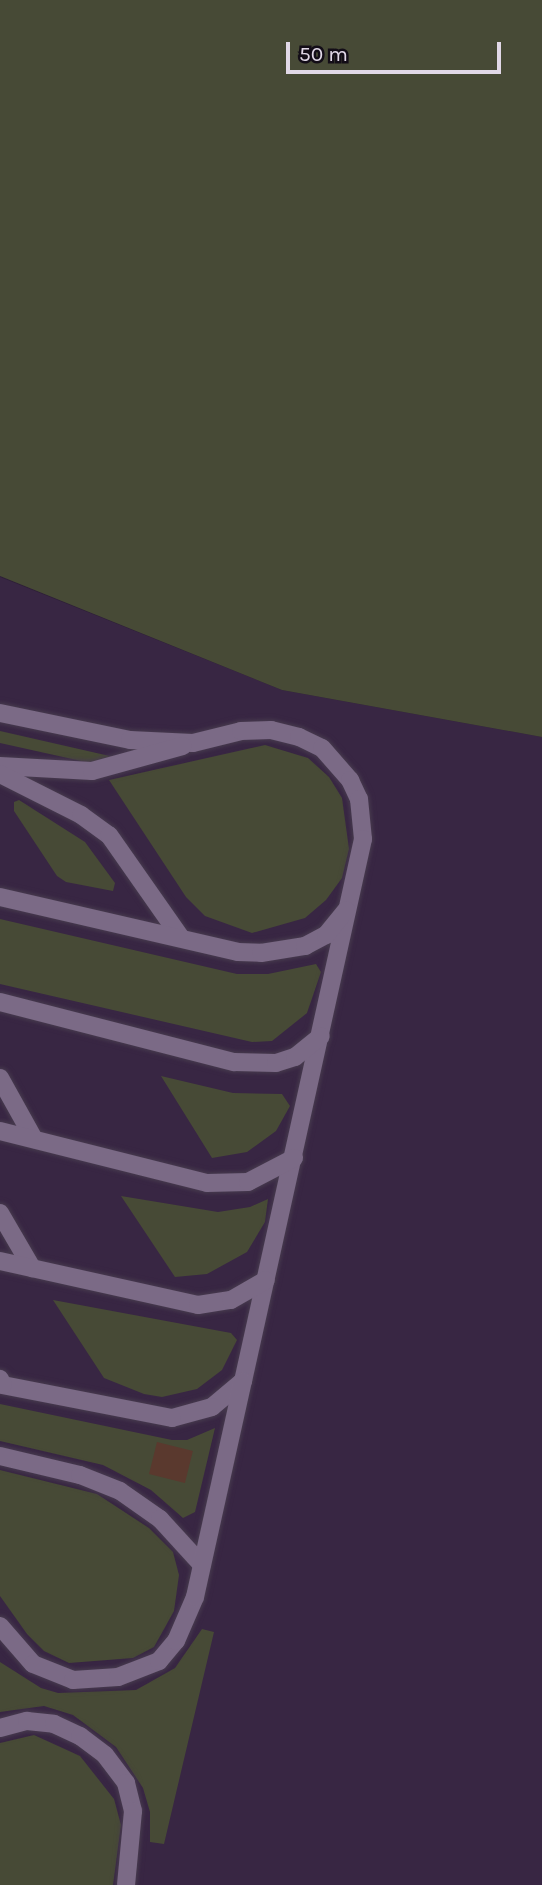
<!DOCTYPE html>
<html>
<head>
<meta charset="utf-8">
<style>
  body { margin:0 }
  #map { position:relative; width:542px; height:1885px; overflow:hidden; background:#2e2037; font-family:Karla,sans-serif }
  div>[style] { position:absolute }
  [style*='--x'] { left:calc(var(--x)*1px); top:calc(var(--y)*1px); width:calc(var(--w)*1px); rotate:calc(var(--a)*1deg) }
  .built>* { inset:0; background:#382643 }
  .green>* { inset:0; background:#474a36 }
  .building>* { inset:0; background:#5a392e; transform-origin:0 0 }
  .roads { filter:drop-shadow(0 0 2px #473b4e) drop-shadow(0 0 2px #473b4e) }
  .lane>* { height:18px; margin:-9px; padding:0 9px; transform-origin:9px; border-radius:9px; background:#7b6a86 }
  span { translate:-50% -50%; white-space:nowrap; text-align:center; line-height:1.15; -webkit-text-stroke:5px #130d17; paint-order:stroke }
  .scale { position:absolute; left:286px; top:42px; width:215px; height:32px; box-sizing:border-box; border:4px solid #e1d8e7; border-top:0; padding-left:9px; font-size:21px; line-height:24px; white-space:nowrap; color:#e1d8e7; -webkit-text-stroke:5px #130d17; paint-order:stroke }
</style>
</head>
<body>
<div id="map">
  <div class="built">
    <div style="clip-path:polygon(0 577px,282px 690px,542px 737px,542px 1885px,0 1885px)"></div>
  </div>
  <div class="green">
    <div style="clip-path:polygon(0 0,542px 0,542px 737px,282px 690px,0 576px)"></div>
    <div style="clip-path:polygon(0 731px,114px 757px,90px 763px,0 743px)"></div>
    <div style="clip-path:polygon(265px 745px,308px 758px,329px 777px,342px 798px,349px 849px,342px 878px,326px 900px,305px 918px,252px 933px,205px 916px,186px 897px,109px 780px)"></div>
    <div style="clip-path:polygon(19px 800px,85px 842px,115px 883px,113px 891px,66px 882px,57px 876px,14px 811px,14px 802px)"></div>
    <div style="clip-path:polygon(0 919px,237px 974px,268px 974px,316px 964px,321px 972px,307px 1013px,272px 1041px,252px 1042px,0 984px)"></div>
    <div style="clip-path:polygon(161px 1076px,233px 1093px,282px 1094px,290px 1106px,276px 1131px,247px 1152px,212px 1158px)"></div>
    <div style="clip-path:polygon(121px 1196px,218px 1212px,250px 1207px,268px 1199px,265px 1222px,247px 1252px,207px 1274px,175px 1277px)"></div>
    <div style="clip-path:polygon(53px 1300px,231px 1333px,237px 1340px,222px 1370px,197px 1389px,162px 1397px,144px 1394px,104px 1378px)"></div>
    <div style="clip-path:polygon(0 1404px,172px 1440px,187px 1440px,215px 1428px,195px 1512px,183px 1518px,151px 1490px,103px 1465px,0 1441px)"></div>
    <div style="clip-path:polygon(0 1470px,97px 1494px,149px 1528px,173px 1552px,179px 1575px,174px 1611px,154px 1647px,133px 1658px,69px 1663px,44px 1651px,27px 1634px,0 1596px)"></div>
    <div style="clip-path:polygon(202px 1629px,214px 1632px,164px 1844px,150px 1842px,150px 1812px,143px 1788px,116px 1747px,73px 1715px,44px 1706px,0 1712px,0 1662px,41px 1688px,58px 1693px,136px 1690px,175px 1668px)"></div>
    <div style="clip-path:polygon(34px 1735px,80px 1756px,114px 1799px,121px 1825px,113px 1885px,0 1885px,0 1743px)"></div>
  </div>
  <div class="building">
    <div style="left:157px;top:1442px;width:37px;height:33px;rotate:14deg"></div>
  </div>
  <div class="roads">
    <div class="lane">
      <div style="--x:0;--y:713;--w:133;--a:11.7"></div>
      <div style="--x:130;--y:740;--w:63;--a:2.7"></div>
      <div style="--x:193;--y:743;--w:49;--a:-14"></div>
      <div style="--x:241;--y:731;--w:30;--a:-2"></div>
      <div style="--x:271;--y:730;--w:29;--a:14"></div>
      <div style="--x:299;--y:737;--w:25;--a:26"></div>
      <div style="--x:322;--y:748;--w:43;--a:48.8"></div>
      <div style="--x:350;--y:780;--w:21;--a:65"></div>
      <div style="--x:359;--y:799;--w:40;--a:84.3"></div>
      <div style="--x:363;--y:839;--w:555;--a:102.48"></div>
      <div style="--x:243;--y:1381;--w:40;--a:140"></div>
      <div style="--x:212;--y:1407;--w:41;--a:164.6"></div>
      <div style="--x:172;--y:1418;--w:172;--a:-169"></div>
      <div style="--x:3;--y:1385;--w:7;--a:-117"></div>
      <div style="--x:0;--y:766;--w:92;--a:3.1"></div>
      <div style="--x:92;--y:771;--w:94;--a:-15.4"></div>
      <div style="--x:0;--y:774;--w:91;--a:26.8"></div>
      <div style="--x:81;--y:815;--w:34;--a:36"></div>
      <div style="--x:109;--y:835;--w:126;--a:55"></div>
      <div style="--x:0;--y:897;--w:244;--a:13"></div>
      <div style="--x:238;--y:952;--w:23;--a:2"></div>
      <div style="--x:261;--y:953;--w:45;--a:-9"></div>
      <div style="--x:305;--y:946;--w:24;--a:-28"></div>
      <div style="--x:326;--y:935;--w:32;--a:-51"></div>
      <div style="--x:0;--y:1002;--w:242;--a:14.4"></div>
      <div style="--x:234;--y:1062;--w:42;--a:1.4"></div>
      <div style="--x:276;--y:1063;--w:20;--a:-18"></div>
      <div style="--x:295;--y:1057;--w:33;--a:-39"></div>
      <div style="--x:0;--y:1078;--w:70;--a:60.9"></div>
      <div style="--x:0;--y:1131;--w:213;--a:14.1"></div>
      <div style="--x:207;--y:1183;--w:41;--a:-1.4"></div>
      <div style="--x:248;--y:1182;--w:52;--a:-27.6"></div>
      <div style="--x:0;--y:1213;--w:64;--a:59.8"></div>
      <div style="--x:0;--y:1261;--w:203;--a:12.5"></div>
      <div style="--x:198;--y:1305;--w:33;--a:-9"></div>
      <div style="--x:231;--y:1300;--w:40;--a:-29.7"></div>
      <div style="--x:0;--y:1456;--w:82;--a:13.4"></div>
      <div style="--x:80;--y:1475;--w:43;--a:21.8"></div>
      <div style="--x:120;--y:1491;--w:49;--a:35"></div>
      <div style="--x:160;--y:1519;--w:62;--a:47.6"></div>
      <div style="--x:0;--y:1626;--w:50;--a:49"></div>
      <div style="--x:33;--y:1664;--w:43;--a:21.8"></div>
      <div style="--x:73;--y:1680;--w:45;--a:-3.8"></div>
      <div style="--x:118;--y:1677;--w:44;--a:-21.3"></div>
      <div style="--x:159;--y:1661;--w:26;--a:-50"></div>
      <div style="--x:176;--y:1641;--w:48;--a:-66.6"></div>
      <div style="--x:195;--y:1597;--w:221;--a:-77.5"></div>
      <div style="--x:0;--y:1728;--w:28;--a:-15"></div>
      <div style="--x:27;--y:1721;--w:27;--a:6"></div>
      <div style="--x:54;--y:1724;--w:29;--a:25"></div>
      <div style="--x:80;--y:1736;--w:31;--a:37"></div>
      <div style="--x:105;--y:1755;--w:35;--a:53"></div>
      <div style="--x:126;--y:1783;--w:29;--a:76"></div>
      <div style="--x:133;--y:1811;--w:74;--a:95.4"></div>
    </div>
  </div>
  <div class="scale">50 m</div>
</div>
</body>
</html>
